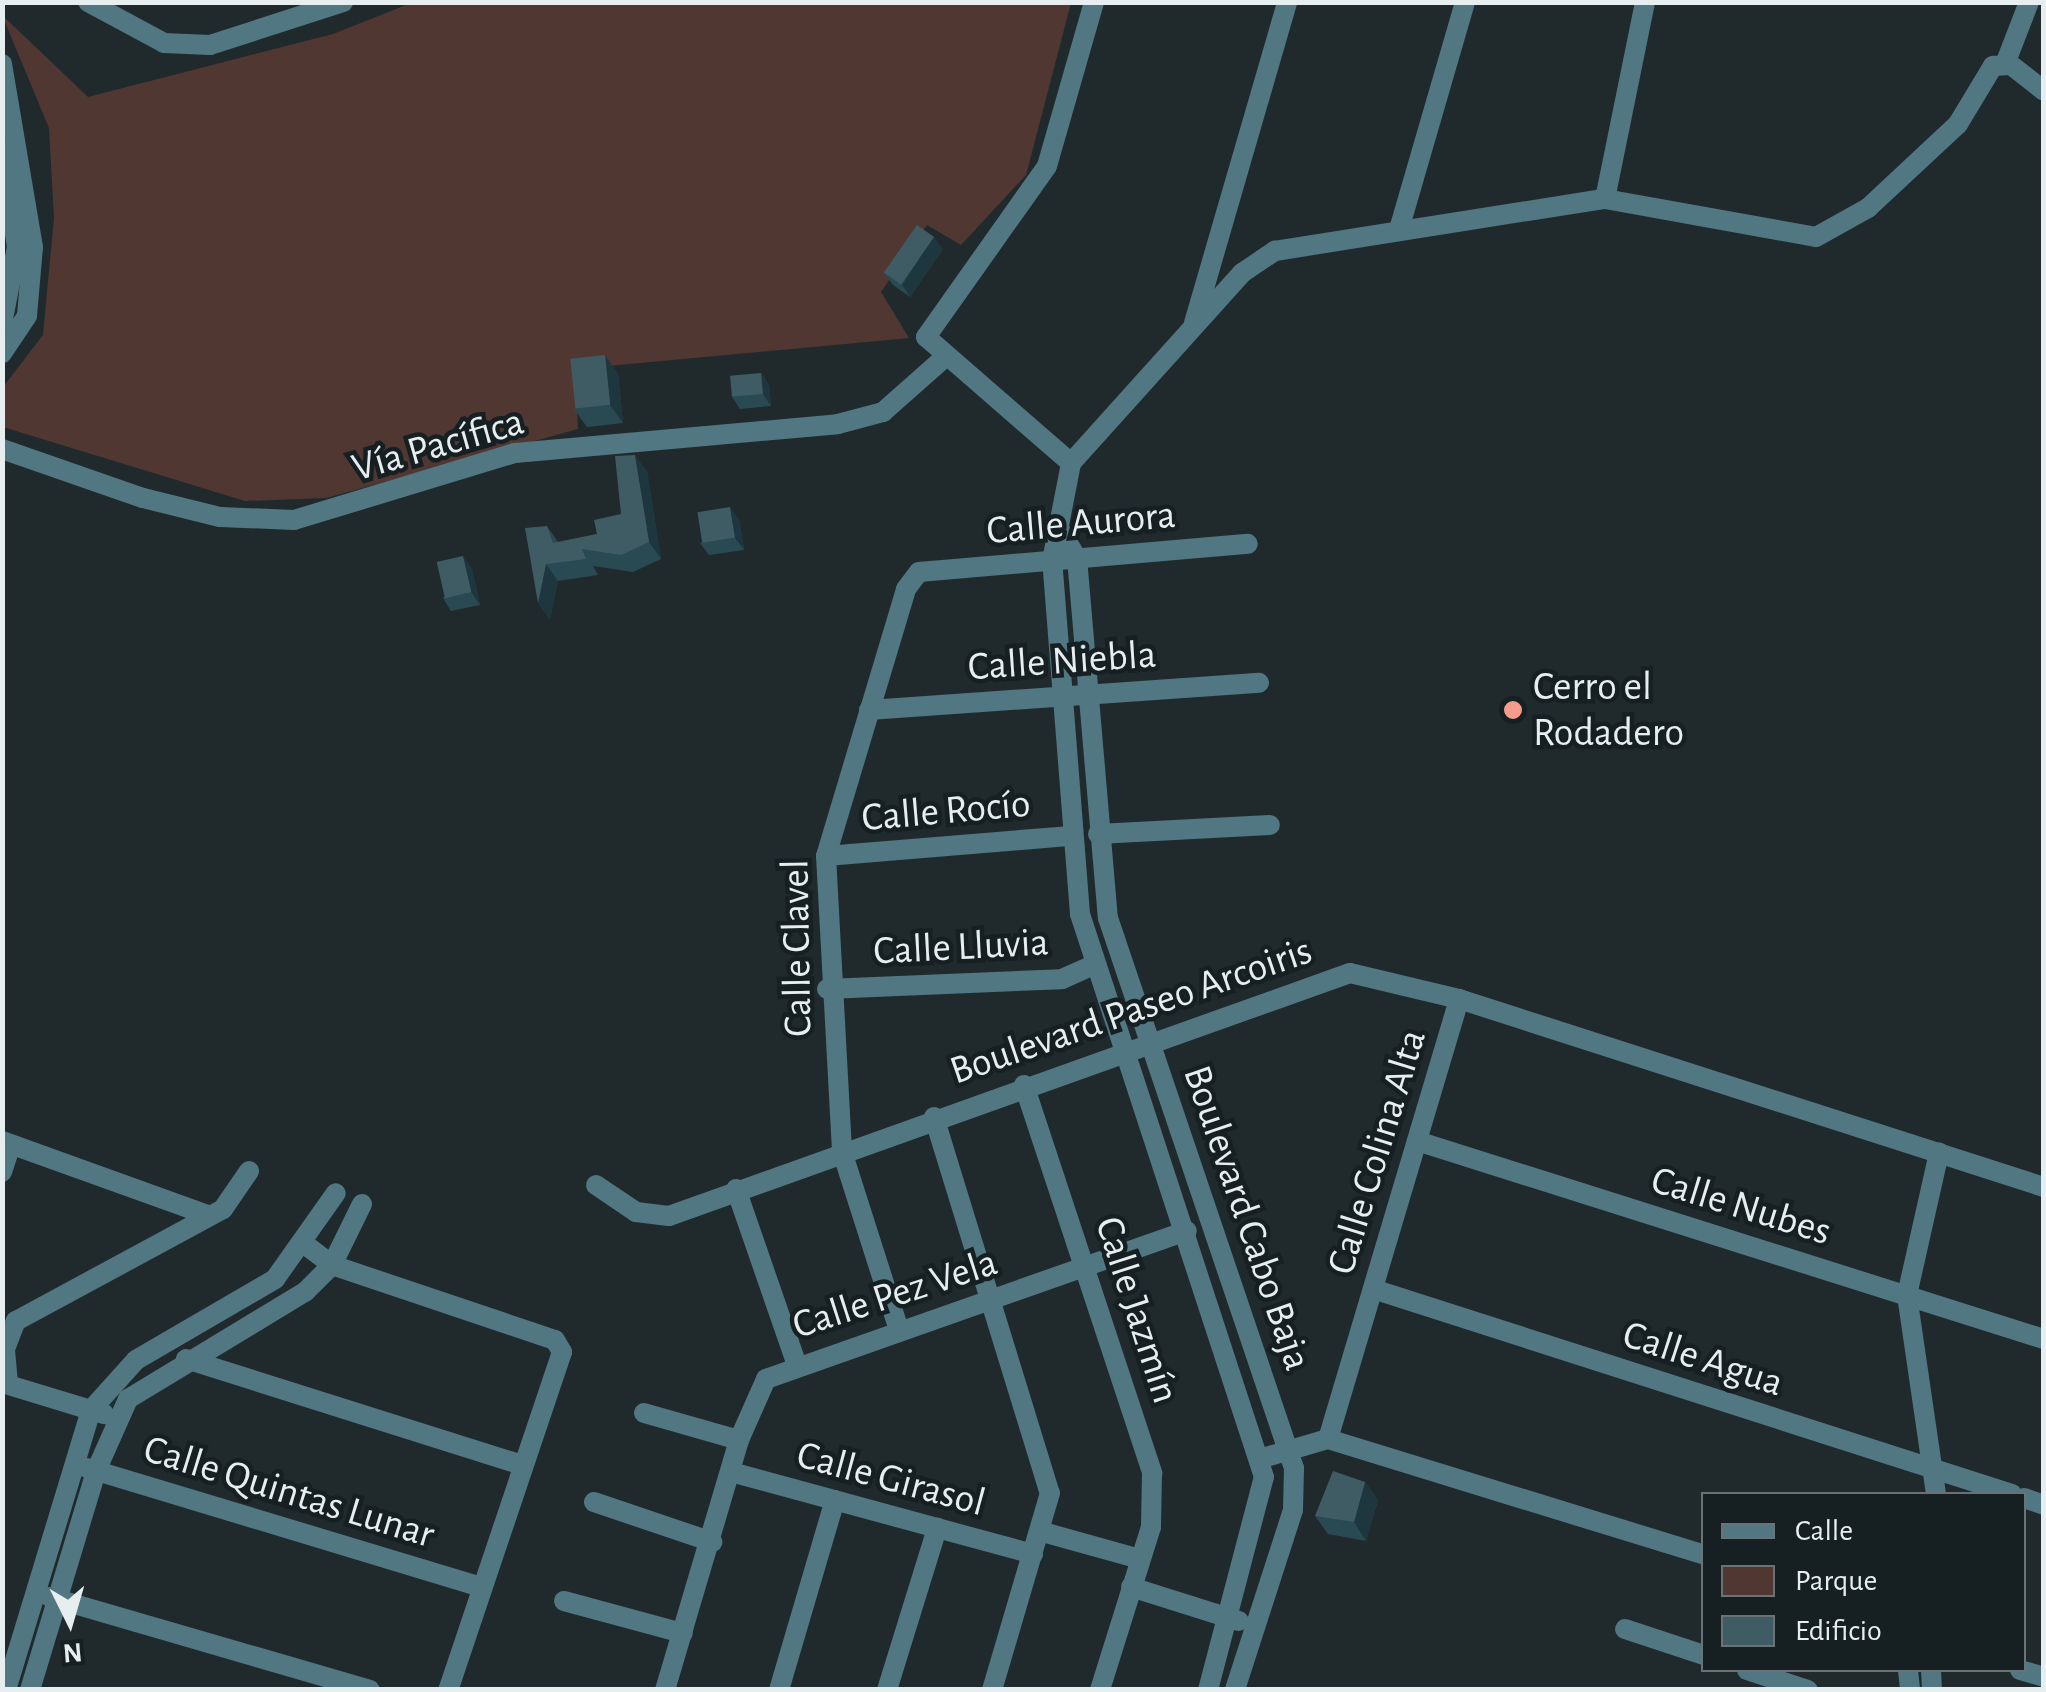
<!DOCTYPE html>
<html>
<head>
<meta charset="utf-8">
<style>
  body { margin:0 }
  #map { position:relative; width:2046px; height:1692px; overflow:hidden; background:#202a2d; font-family:"Alegreya Sans",sans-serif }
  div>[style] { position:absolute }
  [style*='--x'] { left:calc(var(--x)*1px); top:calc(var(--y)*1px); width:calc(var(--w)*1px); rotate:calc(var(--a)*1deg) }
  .green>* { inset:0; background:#513732 }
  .minor>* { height:20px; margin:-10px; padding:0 10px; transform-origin:10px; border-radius:10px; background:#517782 }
  .tertiary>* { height:20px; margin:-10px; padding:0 10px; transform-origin:10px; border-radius:10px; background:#517782 }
  .wall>* { inset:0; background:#2a4a53 }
  .shaded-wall>* { inset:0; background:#1e363d }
  .building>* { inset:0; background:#3f5c64; transform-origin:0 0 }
  .dots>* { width:28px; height:28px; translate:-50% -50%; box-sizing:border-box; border:5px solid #162023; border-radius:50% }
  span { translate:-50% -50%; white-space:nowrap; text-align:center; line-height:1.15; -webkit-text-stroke:9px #162023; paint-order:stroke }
  .street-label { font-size:40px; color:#e7eef0 }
  .poi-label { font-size:40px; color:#e7eef0 }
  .left { translate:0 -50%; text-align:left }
  .frame { position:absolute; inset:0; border:5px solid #e7eef0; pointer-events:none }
  .legend { position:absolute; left:1701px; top:1492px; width:325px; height:180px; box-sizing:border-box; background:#162023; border:2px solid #6a7275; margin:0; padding:12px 18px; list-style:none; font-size:30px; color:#e7eef0 }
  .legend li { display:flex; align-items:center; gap:20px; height:50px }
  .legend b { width:50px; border:2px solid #6a7275 }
  .north { position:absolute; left:20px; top:1572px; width:100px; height:100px; -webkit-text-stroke:8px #162023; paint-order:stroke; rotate:175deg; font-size:28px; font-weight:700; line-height:40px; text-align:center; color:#e7eef0 }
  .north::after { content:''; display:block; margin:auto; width:35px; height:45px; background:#e7eef0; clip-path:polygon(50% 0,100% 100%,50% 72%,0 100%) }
</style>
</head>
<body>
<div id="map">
  <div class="green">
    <div style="clip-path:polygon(411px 3px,1071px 3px,1026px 175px,961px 245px,927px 225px,881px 292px,909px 338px,575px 369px,578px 429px,326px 498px,245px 501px,3px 427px,3px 387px,43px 335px,54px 218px,49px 128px,2px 15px,88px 97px,333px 34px)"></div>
  </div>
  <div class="minor">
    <div style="--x:88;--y:2;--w:86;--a:28.3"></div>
    <div style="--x:164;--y:43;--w:46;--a:2.5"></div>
    <div style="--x:210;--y:45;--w:140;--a:-17.9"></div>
    <div style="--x:2005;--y:64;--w:66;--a:-68.8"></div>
    <div style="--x:1605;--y:199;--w:201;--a:-78.5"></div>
    <div style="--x:1400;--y:226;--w:233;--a:-73.8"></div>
    <div style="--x:1194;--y:323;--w:334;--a:-73.8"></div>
    <div style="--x:2;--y:449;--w:149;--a:19.2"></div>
    <div style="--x:143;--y:498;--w:79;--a:13.9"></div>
    <div style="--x:220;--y:517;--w:74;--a:2.3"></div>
    <div style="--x:294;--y:520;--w:231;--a:-16.9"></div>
    <div style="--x:515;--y:453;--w:324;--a:-5.1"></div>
    <div style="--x:838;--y:424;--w:47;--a:-14.9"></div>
    <div style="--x:883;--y:412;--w:80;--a:-41.5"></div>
    <div style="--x:1071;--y:463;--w:192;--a:-139"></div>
    <div style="--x:926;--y:337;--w:209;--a:-54.7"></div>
    <div style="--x:1047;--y:166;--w:171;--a:-74"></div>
    <div style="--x:1060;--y:530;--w:33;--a:59"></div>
    <div style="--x:1077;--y:558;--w:361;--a:85.1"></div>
    <div style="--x:1108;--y:918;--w:581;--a:71.32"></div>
    <div style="--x:1294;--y:1468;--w:42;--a:91.4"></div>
    <div style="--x:1293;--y:1510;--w:189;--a:107.9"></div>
    <div style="--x:869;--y:710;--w:391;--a:-4"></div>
    <div style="--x:1098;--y:834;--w:172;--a:-3"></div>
    <div style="--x:826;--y:856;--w:246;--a:-4.7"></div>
    <div style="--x:827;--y:989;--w:235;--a:-2.4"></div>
    <div style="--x:1062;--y:979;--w:36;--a:-24"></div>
    <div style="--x:1024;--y:1085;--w:409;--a:71.7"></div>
    <div style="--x:1152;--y:1473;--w:54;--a:91.1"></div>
    <div style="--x:1151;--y:1527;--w:171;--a:107.4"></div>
    <div style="--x:934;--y:1117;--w:393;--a:72.9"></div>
    <div style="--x:1050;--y:1493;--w:205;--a:106.4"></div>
    <div style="--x:2;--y:1141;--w:219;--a:19.8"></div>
    <div style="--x:1417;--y:1141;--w:658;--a:17.53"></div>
    <div style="--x:2;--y:1172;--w:28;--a:-72"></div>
    <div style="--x:596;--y:1185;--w:48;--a:34"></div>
    <div style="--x:636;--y:1212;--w:33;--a:7"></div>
    <div style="--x:669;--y:1216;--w:723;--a:-19.64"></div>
    <div style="--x:1350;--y:973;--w:112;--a:13.4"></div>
    <div style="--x:1459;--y:999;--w:614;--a:17.82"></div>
    <div style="--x:736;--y:1189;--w:183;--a:70.9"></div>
    <div style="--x:307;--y:1246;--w:31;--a:37"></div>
    <div style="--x:332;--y:1265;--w:235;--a:18.6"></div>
    <div style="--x:555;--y:1340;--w:14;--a:60"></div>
    <div style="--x:562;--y:1352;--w:357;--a:108.6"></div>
    <div style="--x:1373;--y:1289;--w:671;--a:17.79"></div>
    <div style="--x:899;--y:1330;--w:188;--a:-107.7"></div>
    <div style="--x:842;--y:1151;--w:295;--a:-93.1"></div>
    <div style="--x:826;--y:856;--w:279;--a:-73.3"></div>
    <div style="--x:906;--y:589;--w:21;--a:-53"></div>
    <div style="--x:919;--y:572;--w:330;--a:-4.9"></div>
    <div style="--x:186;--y:1359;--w:353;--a:17.5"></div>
    <div style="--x:2;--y:1383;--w:107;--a:16.9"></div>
    <div style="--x:8;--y:1384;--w:35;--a:-95"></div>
    <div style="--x:5;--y:1349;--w:30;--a:-69"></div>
    <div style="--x:16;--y:1321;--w:235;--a:-28.4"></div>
    <div style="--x:223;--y:1209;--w:46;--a:-55.6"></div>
    <div style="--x:644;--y:1413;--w:99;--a:15.9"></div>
    <div style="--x:1328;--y:1439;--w:459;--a:-73.4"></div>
    <div style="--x:1259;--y:1459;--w:72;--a:-16.2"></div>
    <div style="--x:1328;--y:1439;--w:393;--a:17.1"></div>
    <div style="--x:87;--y:1468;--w:413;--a:16.8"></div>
    <div style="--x:731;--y:1472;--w:313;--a:15.2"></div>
    <div style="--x:1936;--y:1494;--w:201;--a:-98.3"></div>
    <div style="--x:1907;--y:1295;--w:146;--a:-77.3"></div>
    <div style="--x:2024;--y:1498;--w:21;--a:19"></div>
    <div style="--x:594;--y:1502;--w:125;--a:18.7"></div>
    <div style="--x:1043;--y:1532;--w:101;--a:15.6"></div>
    <div style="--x:1131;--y:1587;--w:113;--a:17.5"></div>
    <div style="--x:50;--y:1597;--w:333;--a:16.2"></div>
    <div style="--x:564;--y:1601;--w:123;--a:15.1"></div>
    <div style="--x:1625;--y:1629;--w:83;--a:18.2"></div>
    <div style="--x:1747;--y:1670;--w:64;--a:18.2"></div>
    <div style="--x:1908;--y:1670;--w:20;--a:84"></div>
    <div style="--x:1931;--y:1670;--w:20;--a:87"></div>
    <div style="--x:2020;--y:1670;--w:25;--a:16"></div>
    <div style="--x:6;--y:1690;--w:293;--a:-73.1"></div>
    <div style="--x:91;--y:1410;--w:67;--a:-48"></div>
    <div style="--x:136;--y:1360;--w:161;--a:-30.2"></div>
    <div style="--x:275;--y:1279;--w:105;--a:-54.7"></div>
    <div style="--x:30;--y:1690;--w:229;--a:-73.2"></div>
    <div style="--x:96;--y:1471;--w:79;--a:-66"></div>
    <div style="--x:128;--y:1399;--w:207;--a:-31.2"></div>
    <div style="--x:305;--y:1292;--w:38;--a:-45"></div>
    <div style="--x:332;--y:1265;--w:68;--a:-63.8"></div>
    <div style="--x:665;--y:1690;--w:261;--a:-73.5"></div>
    <div style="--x:739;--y:1440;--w:67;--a:-66.1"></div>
    <div style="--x:766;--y:1379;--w:446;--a:-19.4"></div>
    <div style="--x:779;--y:1690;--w:198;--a:-73.6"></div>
    <div style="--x:887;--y:1690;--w:170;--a:-72.8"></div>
    <div style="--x:1208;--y:1690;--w:220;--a:-75.3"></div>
    <div style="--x:1264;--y:1477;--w:592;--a:-108.1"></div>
    <div style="--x:1080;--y:914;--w:354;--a:-94.5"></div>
    <div style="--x:1052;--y:561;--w:100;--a:-79"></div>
    <div style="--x:1071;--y:463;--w:256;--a:-48"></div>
    <div style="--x:1242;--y:273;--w:40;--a:-34"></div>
    <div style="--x:1275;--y:251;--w:334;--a:-9"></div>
    <div style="--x:1605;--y:199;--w:214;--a:10.2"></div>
    <div style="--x:1816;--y:237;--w:60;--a:-29.1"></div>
    <div style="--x:1868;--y:208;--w:123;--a:-43"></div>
    <div style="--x:1958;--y:124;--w:68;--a:-58.9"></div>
    <div style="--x:1993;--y:66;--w:18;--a:-3"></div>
    <div style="--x:2011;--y:65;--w:42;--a:38.2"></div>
  </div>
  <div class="tertiary">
    <div style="--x:2;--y:64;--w:186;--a:80.4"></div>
    <div style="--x:33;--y:247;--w:69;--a:95"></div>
    <div style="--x:27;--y:316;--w:45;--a:124"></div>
    <div style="--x:2;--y:149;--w:99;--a:81.3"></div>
    <div style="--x:17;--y:247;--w:78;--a:101"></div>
  </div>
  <div class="wall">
    <div style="clip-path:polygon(943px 249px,910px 297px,893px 285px,884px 273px)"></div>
    <div style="clip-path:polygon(605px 355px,618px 374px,623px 423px,587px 427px,574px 409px)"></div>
    <div style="clip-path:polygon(761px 373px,769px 385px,771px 406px,740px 409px,732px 397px)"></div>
    <div style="clip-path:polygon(647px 471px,661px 559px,633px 572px,593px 566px,598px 575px,558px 581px,550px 619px,538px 603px,547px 526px,558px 542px,597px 534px,621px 514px)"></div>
    <div style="clip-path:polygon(739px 519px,744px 550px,709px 555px,700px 543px)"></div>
    <div style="clip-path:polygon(472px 569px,480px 605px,451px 611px,443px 598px)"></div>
    <div style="clip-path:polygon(1365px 1482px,1378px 1500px,1366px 1541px,1328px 1534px,1315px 1516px)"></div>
  </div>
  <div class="shaded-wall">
    <div style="clip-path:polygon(934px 237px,943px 249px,910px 297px,902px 285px)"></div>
    <div style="clip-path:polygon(605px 355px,618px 374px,623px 423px,610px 405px)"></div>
    <div style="clip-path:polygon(761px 373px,769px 385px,771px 406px,763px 394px)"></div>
    <div style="clip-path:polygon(635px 455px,647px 471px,661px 559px,649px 542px)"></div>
    <div style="clip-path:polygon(730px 507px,739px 519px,744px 550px,735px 538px)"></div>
    <div style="clip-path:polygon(463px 556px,472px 569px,480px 605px,471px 592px)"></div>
    <div style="clip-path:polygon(546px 564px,558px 581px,550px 619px,538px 603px)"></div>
    <div style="clip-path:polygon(1365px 1482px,1378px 1500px,1366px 1541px,1354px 1522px)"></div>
  </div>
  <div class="building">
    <div style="left:917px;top:225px;width:21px;height:58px;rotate:35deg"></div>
    <div style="left:605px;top:355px;width:50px;height:35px;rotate:84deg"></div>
    <div style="left:761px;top:373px;width:21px;height:31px;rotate:85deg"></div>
    <div style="clip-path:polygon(635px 455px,649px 542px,621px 555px,582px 549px,586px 559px,546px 564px,538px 603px,525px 528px,547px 526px,553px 543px,597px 534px,594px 520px,621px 514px,615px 456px)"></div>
    <div style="left:730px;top:507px;width:31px;height:33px;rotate:81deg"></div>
    <div style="left:463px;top:556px;width:37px;height:27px;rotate:77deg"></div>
    <div style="clip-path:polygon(1333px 1471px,1365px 1482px,1354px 1522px,1315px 1516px)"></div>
  </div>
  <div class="dots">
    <div style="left:1513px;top:710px;background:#f49d8c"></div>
  </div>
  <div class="street-label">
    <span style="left:438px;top:445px;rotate:-16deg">Vía Pacífica</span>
    <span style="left:1081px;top:523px;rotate:-5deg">Calle Aurora</span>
    <span style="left:1062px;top:661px;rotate:-4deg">Calle Niebla</span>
    <span style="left:946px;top:811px;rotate:-5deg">Calle Rocío</span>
    <span style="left:961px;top:947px;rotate:-3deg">Calle Lluvia</span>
    <span style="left:797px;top:948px;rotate:-91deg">Calle Clavel</span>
    <span style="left:1131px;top:1011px;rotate:-19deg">Boulevard Paseo Arcoiris</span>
    <span style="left:1377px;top:1152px;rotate:-73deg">Calle Colina Alta</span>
    <span style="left:1741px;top:1206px;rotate:17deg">Calle Nubes</span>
    <span style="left:1247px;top:1218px;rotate:71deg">Boulevard Cabo Baja</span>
    <span style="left:895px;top:1294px;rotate:-18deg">Calle Pez Vela</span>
    <span style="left:1137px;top:1310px;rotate:72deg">Calle Jazmín</span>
    <span style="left:1703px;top:1359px;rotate:18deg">Calle Agua</span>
    <span style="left:891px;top:1479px;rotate:15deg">Calle Girasol</span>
    <span style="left:289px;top:1492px;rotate:17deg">Calle Quintas Lunar</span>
  </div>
  <div class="poi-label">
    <span class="left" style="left:1533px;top:710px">Cerro el<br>Rodadero</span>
  </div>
  <div class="frame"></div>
  <ul class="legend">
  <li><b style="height:12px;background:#517782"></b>Calle</li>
  <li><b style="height:28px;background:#513732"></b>Parque</li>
  <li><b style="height:28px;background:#3f5c64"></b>Edificio</li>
  </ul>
  <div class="north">N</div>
</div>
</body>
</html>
